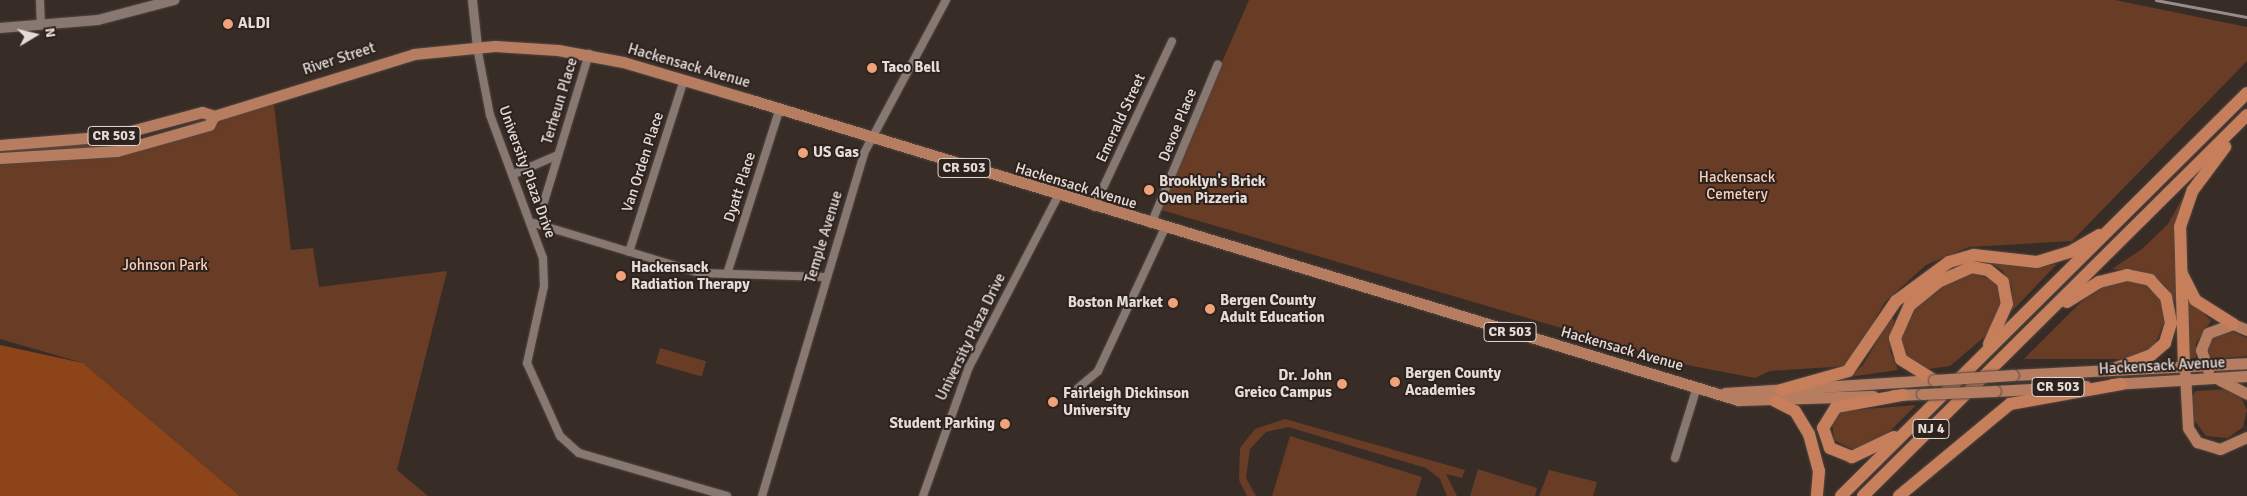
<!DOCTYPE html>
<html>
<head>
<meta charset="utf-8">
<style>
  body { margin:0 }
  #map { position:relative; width:2247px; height:496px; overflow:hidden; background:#382c26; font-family:Signika,sans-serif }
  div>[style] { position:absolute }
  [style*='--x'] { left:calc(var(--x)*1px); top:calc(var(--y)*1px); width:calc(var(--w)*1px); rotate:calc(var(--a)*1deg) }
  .green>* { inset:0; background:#683c25; transform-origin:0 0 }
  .water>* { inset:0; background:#8e4419 }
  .roads { filter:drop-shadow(0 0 1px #524843) drop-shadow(0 0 1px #524843) }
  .minor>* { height:8px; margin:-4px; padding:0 4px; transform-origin:4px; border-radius:4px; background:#877972 }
  .tertiary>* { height:9px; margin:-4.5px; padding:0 4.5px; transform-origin:4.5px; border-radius:4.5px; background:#877972 }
  .secondary>* { height:10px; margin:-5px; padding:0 5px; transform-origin:5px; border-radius:5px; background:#877972 }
  .primary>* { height:11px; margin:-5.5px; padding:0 5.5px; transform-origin:5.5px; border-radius:5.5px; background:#b67d61 }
  .trunk>* { height:12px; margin:-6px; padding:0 6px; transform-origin:6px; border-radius:6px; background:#c67e5b }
  .rail>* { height:2.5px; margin:-1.25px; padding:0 1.25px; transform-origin:1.25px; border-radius:1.25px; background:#978d88 }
  .bridges { filter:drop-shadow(0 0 1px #524843) drop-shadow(0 0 1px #524843) }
  .primary-bridge>* { height:11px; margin:-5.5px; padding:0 5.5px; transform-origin:5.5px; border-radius:5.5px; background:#b67d61 }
  .dots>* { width:14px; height:14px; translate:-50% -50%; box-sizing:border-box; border:2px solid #2d221d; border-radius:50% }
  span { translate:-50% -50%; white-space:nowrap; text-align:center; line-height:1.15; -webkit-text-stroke:4px #2d221d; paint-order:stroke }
  .shield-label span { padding:1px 4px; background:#2d221d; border:1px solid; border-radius:4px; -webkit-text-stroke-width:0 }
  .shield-label { font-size:14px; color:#e4dcd8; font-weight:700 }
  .poi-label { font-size:15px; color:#e4dcd8; font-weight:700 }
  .left { translate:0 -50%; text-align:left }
  .right { translate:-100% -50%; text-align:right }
  .street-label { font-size:15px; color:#e4dcd8 }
  .park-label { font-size:15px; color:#faceb8 }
  .north { position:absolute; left:10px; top:10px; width:50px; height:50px; -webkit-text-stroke:4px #2d221d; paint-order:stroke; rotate:81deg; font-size:14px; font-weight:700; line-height:20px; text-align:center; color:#e4dcd8 }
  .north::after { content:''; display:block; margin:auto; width:18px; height:22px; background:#e4dcd8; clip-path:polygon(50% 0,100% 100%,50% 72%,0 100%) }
</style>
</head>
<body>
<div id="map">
  <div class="green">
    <div style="clip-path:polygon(1249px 0,2115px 0,2247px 27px,2247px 61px,2072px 241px,1969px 247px,1926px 265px,1885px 302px,1848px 366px,1770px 371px,1755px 378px,1687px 365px,1158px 209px)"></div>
    <div style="clip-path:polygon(273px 96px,291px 250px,313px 248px,319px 287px,447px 271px,397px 470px,428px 496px,240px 496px,83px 363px,0 339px,0 149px,141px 141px)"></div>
    <div style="clip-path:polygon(2183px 197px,2174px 245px,2177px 305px,2165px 285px,2148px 273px,2112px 269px,2142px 249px,2168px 224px)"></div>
    <div style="clip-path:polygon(1991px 263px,2032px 268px,2057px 264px,2012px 311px,2012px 288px,2003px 271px)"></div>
    <div style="clip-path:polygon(1975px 273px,1997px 283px,2003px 297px,1999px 318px,1988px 334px,1950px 366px,1928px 369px,1907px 358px,1902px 338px,1916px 308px,1947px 284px)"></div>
    <div style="clip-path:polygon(2141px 281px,2162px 301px,2166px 318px,2153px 349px,2129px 359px,2024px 359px,2081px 302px,2110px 282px)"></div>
    <div style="clip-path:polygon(2186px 294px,2211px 321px,2196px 343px,2196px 358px,2190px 358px)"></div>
    <div style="clip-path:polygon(1891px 317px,1894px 320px,1890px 351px,1898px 370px,1849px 377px,1863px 365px)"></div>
    <div style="clip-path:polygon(2231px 331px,2247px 338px,2247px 356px,2211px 359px,2208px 349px,2212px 338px)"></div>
    <div style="left:660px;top:348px;width:48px;height:16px;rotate:16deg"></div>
    <div style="clip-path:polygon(2230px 389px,2240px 395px,2247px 410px,2243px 427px,2228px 438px,2206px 436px,2194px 420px,2192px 396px,2196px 391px)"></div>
    <div style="clip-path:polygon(1916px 405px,1880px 441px,1854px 450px,1834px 440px,1832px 422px,1841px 411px)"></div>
    <div style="clip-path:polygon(1285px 419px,1465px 470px,1462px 478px,1446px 474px,1457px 496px,1447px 496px,1440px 479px,1426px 468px,1288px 427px,1266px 432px,1250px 449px,1246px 478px,1256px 496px,1247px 496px,1239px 480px,1240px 448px,1255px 429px)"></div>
    <div style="clip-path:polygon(1290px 436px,1422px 477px,1416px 496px,1272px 496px)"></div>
    <div style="clip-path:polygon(1478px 469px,1537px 488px,1535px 496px,1470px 496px)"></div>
    <div style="clip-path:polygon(1549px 470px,1597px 482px,1593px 496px,1539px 496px)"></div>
  </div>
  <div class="water">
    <div style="clip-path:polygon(0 345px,83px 363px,240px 496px,0 496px)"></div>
  </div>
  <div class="roads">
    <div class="minor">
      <div style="--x:40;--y:0;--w:25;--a:88"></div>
      <div style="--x:477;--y:47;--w:69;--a:79.2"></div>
      <div style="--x:490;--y:115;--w:153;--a:69.7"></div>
      <div style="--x:543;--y:258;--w:28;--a:88"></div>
      <div style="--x:544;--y:286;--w:79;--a:102.4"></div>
      <div style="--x:527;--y:363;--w:80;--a:65.7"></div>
      <div style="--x:560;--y:436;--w:25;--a:42"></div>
      <div style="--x:579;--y:453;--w:154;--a:16.2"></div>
      <div style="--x:514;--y:174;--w:48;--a:-23.4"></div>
      <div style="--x:544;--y:202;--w:155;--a:-73.1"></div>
      <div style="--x:1094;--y:207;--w:183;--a:-64.8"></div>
      <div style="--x:534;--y:223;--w:173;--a:16.8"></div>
      <div style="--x:700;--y:273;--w:125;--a:1.8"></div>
      <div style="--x:1151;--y:224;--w:173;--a:-67.3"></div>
      <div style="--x:629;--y:252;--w:181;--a:-72.3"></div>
      <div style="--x:727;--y:274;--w:174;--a:-72.3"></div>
      <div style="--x:1078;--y:388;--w:26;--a:-40"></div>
      <div style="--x:1098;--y:371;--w:158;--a:-64.9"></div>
      <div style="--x:1675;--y:458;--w:74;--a:-72.8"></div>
      <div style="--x:762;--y:496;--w:358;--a:-73.4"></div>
      <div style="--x:864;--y:153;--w:174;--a:-61.8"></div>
      <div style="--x:923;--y:496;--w:137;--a:-70.4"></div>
      <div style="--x:969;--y:367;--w:193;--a:-62.5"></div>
    </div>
    <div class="tertiary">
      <div style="--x:472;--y:0;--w:47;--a:83.9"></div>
    </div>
    <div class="secondary">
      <div style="--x:0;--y:28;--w:98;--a:-4.7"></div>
      <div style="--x:98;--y:20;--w:79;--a:-14.7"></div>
    </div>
    <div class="primary">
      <div style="--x:0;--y:145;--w:112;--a:-4.6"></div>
      <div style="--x:112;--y:136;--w:93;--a:-14.9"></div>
      <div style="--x:202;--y:112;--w:13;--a:18"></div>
      <div style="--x:214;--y:116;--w:209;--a:-17.2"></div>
      <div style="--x:414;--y:54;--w:81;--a:-5.6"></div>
      <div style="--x:495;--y:46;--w:63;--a:3.6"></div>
      <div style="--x:558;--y:50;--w:66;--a:10.5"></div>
      <div style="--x:623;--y:62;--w:130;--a:16.5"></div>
      <div style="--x:748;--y:99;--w:1035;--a:16.91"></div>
      <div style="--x:1738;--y:400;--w:135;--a:-1.7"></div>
      <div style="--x:0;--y:158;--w:117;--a:-3.4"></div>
      <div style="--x:117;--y:151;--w:96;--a:-15.8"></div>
      <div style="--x:209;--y:125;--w:10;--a:-61"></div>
      <div style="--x:2208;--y:370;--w:21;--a:-109"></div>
      <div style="--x:2201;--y:350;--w:18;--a:-68"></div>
      <div style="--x:2208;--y:333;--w:27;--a:-20"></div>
      <div style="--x:2233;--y:324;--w:15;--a:23"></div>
      <div style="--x:2185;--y:374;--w:54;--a:86.8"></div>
      <div style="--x:2188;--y:428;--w:17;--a:57"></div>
      <div style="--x:2197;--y:442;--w:24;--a:17"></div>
      <div style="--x:2220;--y:449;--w:30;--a:-24"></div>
      <div style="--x:2013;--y:375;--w:234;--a:-2.9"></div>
      <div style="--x:2220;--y:380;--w:30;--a:27"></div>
      <div style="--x:2112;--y:384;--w:135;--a:-3.4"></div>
      <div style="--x:1995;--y:391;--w:91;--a:-3.1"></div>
      <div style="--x:1725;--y:393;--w:209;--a:-3.6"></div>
      <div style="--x:1894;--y:395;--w:28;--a:-2"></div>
    </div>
    <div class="trunk">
      <div style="--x:2182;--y:274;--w:29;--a:63"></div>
      <div style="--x:2195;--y:300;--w:45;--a:32.3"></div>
      <div style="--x:2067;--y:302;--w:38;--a:-32"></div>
      <div style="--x:2099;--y:282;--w:29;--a:-14"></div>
      <div style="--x:2127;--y:275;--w:24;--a:12"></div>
      <div style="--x:2150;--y:280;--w:23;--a:47"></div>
      <div style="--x:2166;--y:297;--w:26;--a:79"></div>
      <div style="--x:2171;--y:323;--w:21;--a:107"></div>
      <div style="--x:2165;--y:343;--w:18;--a:139"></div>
      <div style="--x:2151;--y:355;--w:43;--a:159.4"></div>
      <div style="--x:2184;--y:366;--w:139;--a:-91.6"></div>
      <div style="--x:2180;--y:227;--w:39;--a:-71"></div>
      <div style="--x:2193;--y:190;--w:54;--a:-53.3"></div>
      <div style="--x:1934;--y:380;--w:39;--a:-148"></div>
      <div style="--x:1901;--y:359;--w:22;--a:-106"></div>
      <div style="--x:1895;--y:338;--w:36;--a:-66"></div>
      <div style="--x:1910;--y:305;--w:36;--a:-39"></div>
      <div style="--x:1938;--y:282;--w:37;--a:-24"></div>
      <div style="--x:1972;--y:267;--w:16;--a:11"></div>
      <div style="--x:1988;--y:270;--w:19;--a:39"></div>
      <div style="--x:2003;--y:282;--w:22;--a:80"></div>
      <div style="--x:2007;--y:304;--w:44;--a:114.2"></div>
      <div style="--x:1781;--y:390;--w:70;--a:-15.8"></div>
      <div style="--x:1848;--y:371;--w:85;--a:-55.6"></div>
      <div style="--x:1896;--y:301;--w:66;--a:-36.3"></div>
      <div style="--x:1949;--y:262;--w:26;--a:-16"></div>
      <div style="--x:1974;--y:255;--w:63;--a:6.3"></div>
      <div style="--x:2037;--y:262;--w:34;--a:-17"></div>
      <div style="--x:2070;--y:252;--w:34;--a:-30"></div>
      <div style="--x:1775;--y:401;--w:22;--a:27"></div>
      <div style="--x:1795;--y:411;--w:27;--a:59"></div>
      <div style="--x:1809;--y:434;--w:38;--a:75"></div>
      <div style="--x:1819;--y:471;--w:25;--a:95"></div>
      <div style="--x:1894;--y:437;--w:47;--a:154.5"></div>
      <div style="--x:1852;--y:457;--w:24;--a:-158"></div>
      <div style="--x:1830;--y:448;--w:21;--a:-109"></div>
      <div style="--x:1823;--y:428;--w:25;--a:-58"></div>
      <div style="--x:1836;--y:407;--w:68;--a:-10.2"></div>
      <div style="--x:1841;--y:496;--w:572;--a:-44.79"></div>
      <div style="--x:1863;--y:496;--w:541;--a:-44.78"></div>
      <div style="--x:1899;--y:496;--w:144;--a:-39.7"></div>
      <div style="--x:2010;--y:404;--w:113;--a:-10.2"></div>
    </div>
  </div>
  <div class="rail">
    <div style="--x:2156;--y:0;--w:93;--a:10.6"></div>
  </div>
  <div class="bridges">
    <div class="primary-bridge">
      <div style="--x:1934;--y:380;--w:79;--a:-3.6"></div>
      <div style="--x:1922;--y:394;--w:73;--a:-2.4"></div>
    </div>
  </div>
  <div class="dots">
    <div style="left:228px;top:24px;background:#f0a27a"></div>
    <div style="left:872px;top:68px;background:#f0a27a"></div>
    <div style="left:803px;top:153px;background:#f0a27a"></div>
    <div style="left:1149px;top:190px;background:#f0a27a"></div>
    <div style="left:621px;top:276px;background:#f0a27a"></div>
    <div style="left:1173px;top:303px;background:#f0a27a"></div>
    <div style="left:1210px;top:309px;background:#f0a27a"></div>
    <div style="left:1395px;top:382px;background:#f0a27a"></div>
    <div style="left:1342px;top:384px;background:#f0a27a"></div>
    <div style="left:1053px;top:402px;background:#f0a27a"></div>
    <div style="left:1005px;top:424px;background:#f0a27a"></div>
  </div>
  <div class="shield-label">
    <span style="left:114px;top:136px">CR 503</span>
    <span style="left:964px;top:168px">CR 503</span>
    <span style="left:1510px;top:332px">CR 503</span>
    <span style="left:2058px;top:387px">CR 503</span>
    <span style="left:1931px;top:429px">NJ 4</span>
  </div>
  <div class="poi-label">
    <span class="left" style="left:238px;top:24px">ALDI</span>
    <span class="left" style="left:882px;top:68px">Taco Bell</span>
    <span class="left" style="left:813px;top:153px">US Gas</span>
    <span class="left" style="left:1159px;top:190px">Brooklyn's Brick<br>Oven Pizzeria</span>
    <span class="left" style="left:631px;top:276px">Hackensack<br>Radiation Therapy</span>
    <span class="left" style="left:1220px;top:309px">Bergen County<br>Adult Education</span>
    <span class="right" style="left:1163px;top:303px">Boston Market</span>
    <span class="left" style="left:1405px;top:382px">Bergen County<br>Academies</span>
    <span class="right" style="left:1332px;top:384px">Dr. John<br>Greico Campus</span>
    <span class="left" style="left:1063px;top:402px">Fairleigh Dickinson<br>University</span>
    <span class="right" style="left:995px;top:424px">Student Parking</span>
  </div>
  <div class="street-label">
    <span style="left:339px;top:59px;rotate:-18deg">River Street</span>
    <span style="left:689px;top:66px;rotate:16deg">Hackensack Avenue</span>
    <span style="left:560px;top:101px;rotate:-73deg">Terheun Place</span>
    <span style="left:1121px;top:118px;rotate:-65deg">Emerald Street</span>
    <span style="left:1178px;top:125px;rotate:-68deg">Devoe Place</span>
    <span style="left:643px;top:162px;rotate:-72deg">Van Orden Place</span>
    <span style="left:527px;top:172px;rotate:70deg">University Plaza Drive</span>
    <span style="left:1076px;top:186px;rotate:17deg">Hackensack Avenue</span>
    <span style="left:740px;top:187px;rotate:-72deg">Dyatt Place</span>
    <span style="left:824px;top:237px;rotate:-73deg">Temple Avenue</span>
    <span style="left:971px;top:337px;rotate:-64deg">University Plaza Drive</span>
    <span style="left:1622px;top:349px;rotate:16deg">Hackensack Avenue</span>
    <span style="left:2162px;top:366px;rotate:-3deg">Hackensack Avenue</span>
  </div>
  <div class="park-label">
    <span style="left:1737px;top:186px">Hackensack<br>Cemetery</span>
    <span style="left:165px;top:266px">Johnson Park</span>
  </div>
  <div class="north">N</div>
</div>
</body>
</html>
